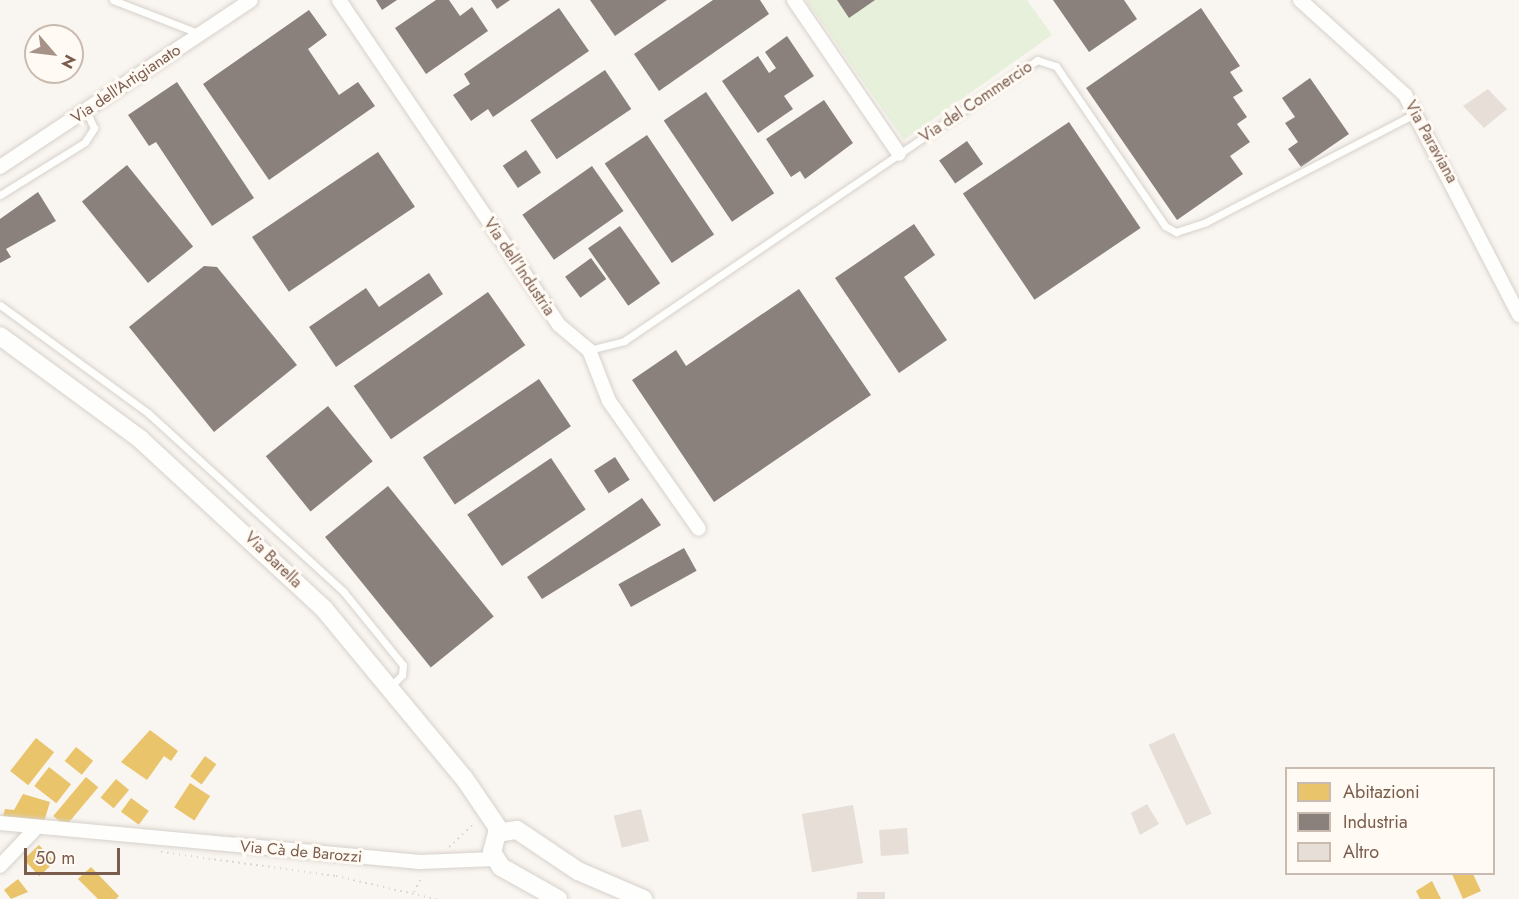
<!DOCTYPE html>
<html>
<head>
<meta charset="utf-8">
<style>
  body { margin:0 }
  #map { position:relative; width:1519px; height:899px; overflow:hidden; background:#f9f5f0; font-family:Jost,sans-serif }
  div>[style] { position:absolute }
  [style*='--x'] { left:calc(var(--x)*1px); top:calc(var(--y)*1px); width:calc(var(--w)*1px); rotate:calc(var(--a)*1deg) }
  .green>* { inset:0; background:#e7f0db }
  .homes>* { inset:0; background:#e9c46a; transform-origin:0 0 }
  .industry>* { inset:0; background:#8a817c; transform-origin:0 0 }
  .building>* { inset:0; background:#e6ded7; transform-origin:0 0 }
  .path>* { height:2px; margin-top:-1px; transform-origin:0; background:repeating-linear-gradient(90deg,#dcd5d0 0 1.5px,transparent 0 6px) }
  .roads { filter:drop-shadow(0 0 2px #d7d1cb) drop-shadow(0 0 2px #d7d1cb) }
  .lane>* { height:7px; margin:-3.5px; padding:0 3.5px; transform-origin:3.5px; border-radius:3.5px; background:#fefefd }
  .street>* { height:14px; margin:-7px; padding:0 7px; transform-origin:7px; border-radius:7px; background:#fefefd }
  .secondary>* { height:18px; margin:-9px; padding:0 9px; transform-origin:9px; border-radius:9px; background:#fefefd }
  span { translate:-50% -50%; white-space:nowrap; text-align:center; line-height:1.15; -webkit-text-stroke:6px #fffaf3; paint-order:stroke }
  .street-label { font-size:16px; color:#7a5c4d }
  .legend { position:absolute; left:1285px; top:767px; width:210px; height:108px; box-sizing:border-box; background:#fffaf3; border:2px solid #cabbb1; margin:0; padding:8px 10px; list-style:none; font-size:18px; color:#7a5c4d }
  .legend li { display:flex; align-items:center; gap:12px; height:30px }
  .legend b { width:30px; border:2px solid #cabbb1 }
  .north { position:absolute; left:24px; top:24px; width:60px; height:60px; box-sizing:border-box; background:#fffaf3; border:2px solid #cabbb1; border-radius:50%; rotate:118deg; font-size:16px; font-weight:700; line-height:24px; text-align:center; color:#7a5c4d }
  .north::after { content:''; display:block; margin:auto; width:21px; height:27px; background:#a69286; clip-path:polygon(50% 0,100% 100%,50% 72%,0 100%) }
  .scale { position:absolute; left:24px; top:848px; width:96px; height:27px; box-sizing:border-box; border:3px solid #7a5c4d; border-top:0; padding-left:8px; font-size:18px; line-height:21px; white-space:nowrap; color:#7a5c4d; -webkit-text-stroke:4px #fffaf3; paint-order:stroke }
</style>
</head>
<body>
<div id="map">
  <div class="green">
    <div style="clip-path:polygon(806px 0,1027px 0,1052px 35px,904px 140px)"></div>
  </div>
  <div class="homes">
    <div style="clip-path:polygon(150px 730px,178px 751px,171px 761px,164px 756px,147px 780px,121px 762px)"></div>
    <div style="left:36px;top:738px;width:23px;height:42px;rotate:38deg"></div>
    <div style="left:76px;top:747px;width:22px;height:18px;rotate:39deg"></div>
    <div style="left:205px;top:756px;width:14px;height:25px;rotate:36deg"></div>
    <div style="left:49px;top:767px;width:28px;height:24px;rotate:38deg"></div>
    <div style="left:86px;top:777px;width:16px;height:51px;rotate:40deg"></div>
    <div style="left:116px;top:779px;width:17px;height:24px;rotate:40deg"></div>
    <div style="left:190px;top:783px;width:24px;height:29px;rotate:33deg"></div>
    <div style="clip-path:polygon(23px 794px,50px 802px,43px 825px,2px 820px,5px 809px,14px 810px)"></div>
    <div style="left:131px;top:798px;width:22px;height:17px;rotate:36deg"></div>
    <div style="left:39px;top:845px;width:23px;height:21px;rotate:47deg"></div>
    <div style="clip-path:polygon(91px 867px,119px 896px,116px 899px,98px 899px,78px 879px)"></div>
    <div style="clip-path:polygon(1452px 874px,1473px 874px,1481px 891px,1463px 899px)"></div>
    <div style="clip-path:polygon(18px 879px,28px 892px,11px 899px,4px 890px)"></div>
    <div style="clip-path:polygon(1432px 881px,1441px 899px,1420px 899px,1416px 891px)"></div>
  </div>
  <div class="industry">
    <div style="clip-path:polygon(376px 0,397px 0,382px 10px)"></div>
    <div style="clip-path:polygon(436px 0,449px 0,460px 16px,472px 7px,488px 31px,426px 74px,395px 28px)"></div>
    <div style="clip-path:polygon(491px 0,510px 0,497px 9px)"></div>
    <div style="clip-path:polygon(590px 0,667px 0,615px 36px)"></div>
    <div style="clip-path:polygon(713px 0,760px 0,769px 14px,659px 91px,634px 54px)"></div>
    <div style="clip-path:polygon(837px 0,875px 0,849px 18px)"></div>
    <div style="clip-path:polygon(1053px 0,1124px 0,1137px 19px,1089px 52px)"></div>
    <div style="clip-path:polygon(559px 8px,589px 51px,493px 117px,488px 109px,471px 121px,453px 95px,470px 84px,464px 74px)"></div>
    <div style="clip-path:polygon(1201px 8px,1240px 66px,1230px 72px,1243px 91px,1233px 97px,1247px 117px,1237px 124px,1250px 142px,1230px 156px,1243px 174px,1177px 220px,1086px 88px)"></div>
    <div style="clip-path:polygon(309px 10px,327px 35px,308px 49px,339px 95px,358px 82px,375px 106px,269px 180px,203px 84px)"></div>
    <div style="clip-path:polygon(787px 36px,814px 76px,784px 96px,793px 109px,758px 133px,722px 81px,758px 56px,769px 73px,776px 68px,765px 52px)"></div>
    <div style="left:605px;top:70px;width:47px;height:90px;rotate:56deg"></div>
    <div style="clip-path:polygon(1310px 78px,1349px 134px,1301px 167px,1288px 149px,1298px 142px,1285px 123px,1295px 117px,1282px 98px)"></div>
    <div style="clip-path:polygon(177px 82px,254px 198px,212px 226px,156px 142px,149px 146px,128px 115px)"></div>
    <div style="left:706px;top:92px;width:122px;height:51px;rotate:56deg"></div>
    <div style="clip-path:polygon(824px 100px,853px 143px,805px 179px,800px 171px,791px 177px,766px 139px)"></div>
    <div style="left:1069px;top:122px;width:128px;height:128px;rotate:56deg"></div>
    <div style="left:647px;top:135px;width:120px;height:51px;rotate:56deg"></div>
    <div style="left:967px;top:141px;width:28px;height:34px;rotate:55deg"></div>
    <div style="left:526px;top:150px;width:27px;height:28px;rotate:56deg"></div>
    <div style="left:378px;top:152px;width:66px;height:152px;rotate:56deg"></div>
    <div style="left:127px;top:165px;width:105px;height:58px;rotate:51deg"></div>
    <div style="left:592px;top:166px;width:55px;height:85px;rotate:55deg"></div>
    <div style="clip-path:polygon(38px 192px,56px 221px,6px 249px,11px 257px,0 263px,0 219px)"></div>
    <div style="clip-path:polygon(914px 224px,935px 255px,904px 277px,947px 340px,899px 373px,835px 278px)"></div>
    <div style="left:620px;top:226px;width:70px;height:39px;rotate:55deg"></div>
    <div style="left:591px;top:258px;width:26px;height:32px;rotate:54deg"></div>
    <div style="clip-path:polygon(204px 266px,217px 267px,297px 365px,214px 432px,129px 327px)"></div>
    <div style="clip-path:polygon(429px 273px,443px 294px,336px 367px,309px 327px,366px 288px,379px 307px)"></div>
    <div style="clip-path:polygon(799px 289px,871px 395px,714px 502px,632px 380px,676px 350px,686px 366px)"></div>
    <div style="left:488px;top:292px;width:65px;height:164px;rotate:55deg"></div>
    <div style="left:539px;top:379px;width:57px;height:140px;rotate:56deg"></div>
    <div style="left:328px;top:406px;width:71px;height:80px;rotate:51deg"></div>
    <div style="left:615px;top:457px;width:27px;height:25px;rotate:57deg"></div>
    <div style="left:551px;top:458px;width:62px;height:101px;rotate:56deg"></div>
    <div style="left:388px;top:486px;width:168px;height:81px;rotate:51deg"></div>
    <div style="clip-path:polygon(642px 498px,661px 525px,542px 599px,527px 577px)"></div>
    <div style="left:684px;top:548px;width:26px;height:75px;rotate:61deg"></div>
  </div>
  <div class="building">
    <div style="clip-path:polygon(1488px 89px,1507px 109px,1484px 128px,1463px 106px)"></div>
    <div style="left:1174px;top:733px;width:89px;height:28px;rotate:65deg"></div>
    <div style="clip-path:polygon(1147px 804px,1159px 824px,1140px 835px,1131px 813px)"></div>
    <div style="left:853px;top:805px;width:59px;height:52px;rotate:80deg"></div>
    <div style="left:641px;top:809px;width:33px;height:28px;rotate:76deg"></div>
    <div style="left:907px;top:828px;width:26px;height:28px;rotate:86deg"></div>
    <div style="left:857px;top:892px;width:28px;height:7px"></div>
  </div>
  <div class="path">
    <div style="--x:449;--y:847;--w:35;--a:-43"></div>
    <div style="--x:161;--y:852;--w:177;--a:7.8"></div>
    <div style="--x:336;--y:876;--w:103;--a:13"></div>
    <div style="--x:414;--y:892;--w:18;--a:-63"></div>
  </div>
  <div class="roads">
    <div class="lane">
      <div style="--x:113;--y:0;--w:91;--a:21.2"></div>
      <div style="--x:0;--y:195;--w:100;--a:-31.9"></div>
      <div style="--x:85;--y:142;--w:17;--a:-57"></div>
      <div style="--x:94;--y:128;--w:19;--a:-115"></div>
      <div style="--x:0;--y:305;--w:183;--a:36.1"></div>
      <div style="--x:148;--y:413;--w:264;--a:42.4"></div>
      <div style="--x:343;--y:591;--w:95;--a:51"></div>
      <div style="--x:403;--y:665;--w:10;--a:96"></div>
      <div style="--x:402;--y:675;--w:16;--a:135"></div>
      <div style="--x:589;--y:350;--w:36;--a:-14"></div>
      <div style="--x:624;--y:341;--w:500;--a:-34.2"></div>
      <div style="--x:1037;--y:60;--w:20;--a:18"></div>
      <div style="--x:1056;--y:66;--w:194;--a:55.7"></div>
      <div style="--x:1165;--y:226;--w:13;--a:29"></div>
      <div style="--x:1176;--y:232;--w:32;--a:-18"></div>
      <div style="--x:1206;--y:222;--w:237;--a:-27.4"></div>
    </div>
    <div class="street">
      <div style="--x:339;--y:0;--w:392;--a:55.9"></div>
      <div style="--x:559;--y:325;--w:39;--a:40"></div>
      <div style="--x:589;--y:350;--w:55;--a:68.6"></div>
      <div style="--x:609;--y:401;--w:156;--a:54.9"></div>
      <div style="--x:794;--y:0;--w:186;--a:55.7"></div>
      <div style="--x:1300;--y:0;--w:142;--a:42.1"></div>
      <div style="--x:1405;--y:95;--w:248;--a:62.6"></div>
      <div style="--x:0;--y:167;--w:301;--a:-33.6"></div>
      <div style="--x:0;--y:823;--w:422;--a:5.3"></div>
      <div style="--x:420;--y:862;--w:75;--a:-2.3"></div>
      <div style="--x:0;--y:866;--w:52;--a:-46.5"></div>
    </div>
    <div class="secondary">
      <div style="--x:0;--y:336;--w:174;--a:36.3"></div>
      <div style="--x:140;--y:439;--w:251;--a:42.7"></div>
      <div style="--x:324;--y:609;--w:219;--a:50.4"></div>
      <div style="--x:464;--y:778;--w:64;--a:55.8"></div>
      <div style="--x:558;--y:899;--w:65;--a:-150.7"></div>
      <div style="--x:501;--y:867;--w:17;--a:-121"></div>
      <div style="--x:492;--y:852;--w:20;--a:-75"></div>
      <div style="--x:497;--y:833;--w:20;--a:-9"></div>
      <div style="--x:517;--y:830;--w:73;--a:33.9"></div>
      <div style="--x:578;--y:871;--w:71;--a:23.3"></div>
    </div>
  </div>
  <div class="street-label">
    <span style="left:126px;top:84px;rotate:-34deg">Via dell'Artigianato</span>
    <span style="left:976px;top:102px;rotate:-34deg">Via del Commercio</span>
    <span style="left:1431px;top:142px;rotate:61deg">Via Paraviana</span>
    <span style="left:519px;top:267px;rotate:56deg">Via dell’Industria</span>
    <span style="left:273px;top:560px;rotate:44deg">Via Barella</span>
    <span style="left:301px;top:852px;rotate:5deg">Via Cà de Barozzi</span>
  </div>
  <ul class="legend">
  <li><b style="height:16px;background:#e9c46a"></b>Abitazioni</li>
  <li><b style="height:16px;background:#8a817c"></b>Industria</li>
  <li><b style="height:16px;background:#e6ded7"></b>Altro</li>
  </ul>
  <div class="north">N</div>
  <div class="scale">50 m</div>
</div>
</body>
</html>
